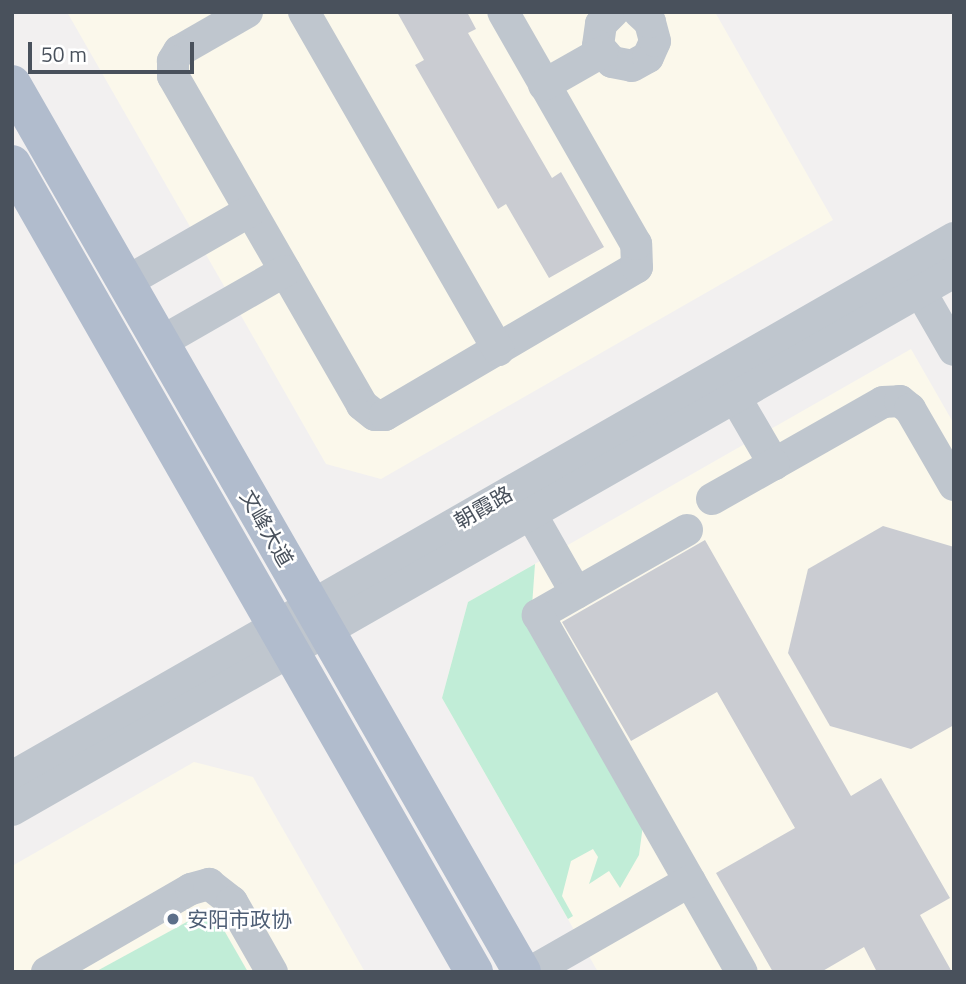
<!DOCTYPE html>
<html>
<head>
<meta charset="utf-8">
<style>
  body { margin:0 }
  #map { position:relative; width:966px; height:984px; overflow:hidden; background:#f2f0f0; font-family:"Titillium Web","Noto Sans SC",sans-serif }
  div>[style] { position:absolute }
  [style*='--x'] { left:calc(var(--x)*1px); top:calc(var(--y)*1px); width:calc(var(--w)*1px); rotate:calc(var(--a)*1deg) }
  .commercial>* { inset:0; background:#fbf8eb }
  .green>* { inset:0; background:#c1edd7 }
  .building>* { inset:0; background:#caccd2 }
  .minor>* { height:32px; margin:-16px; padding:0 16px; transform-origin:16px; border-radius:16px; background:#bfc6ce }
  .major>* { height:38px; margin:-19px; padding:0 19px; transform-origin:19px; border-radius:19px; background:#b1bccd }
  .dots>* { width:19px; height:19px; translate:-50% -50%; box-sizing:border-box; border:4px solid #fff; border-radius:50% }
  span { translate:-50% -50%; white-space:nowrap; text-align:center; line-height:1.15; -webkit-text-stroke:5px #fff; paint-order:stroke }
  .street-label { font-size:21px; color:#49515c }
  .service-label { font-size:21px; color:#4e5e75 }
  .left { translate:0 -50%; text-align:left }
  .frame { position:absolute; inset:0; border:14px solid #49515c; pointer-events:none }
  .scale { position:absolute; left:28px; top:42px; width:166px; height:32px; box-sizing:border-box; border:4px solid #49515c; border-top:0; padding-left:9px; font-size:21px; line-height:24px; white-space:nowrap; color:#49515c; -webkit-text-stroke:5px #fff; paint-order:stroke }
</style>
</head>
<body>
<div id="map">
  <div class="commercial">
    <div style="clip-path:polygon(67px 12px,715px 12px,833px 220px,381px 479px,326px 464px)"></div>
    <div style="clip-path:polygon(911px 349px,954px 424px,954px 972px,598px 972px,442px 698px,468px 602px)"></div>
    <div style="clip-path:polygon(194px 762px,253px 777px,365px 972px,12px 972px,12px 866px)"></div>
  </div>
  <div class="green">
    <div style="clip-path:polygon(535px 564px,531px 620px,643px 825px,639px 855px,620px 888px,609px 871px,589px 884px,598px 857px,593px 849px,571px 861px,562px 896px,573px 916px,568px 919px,442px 698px,468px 602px)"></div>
    <div style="clip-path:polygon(205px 912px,221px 925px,248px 972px,95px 972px)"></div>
  </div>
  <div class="building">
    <div style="clip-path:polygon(397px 12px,467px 12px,476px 29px,468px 33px,552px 178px,561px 172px,604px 247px,549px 278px,506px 204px,498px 209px,415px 65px,424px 60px)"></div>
    <div style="clip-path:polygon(883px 526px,954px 547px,954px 725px,911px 749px,830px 726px,788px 653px,808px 569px)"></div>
    <div style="clip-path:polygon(705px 540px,851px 796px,881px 778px,950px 898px,920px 915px,952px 972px,877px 972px,864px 947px,821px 972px,773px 972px,716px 873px,795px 828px,717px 692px,631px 741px,562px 622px)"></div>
  </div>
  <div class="minor">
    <div style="--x:247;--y:12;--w:78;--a:150.2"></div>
    <div style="--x:179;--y:51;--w:12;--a:121"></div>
    <div style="--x:173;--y:61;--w:15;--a:90"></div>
    <div style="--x:173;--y:76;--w:379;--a:60.1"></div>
    <div style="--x:362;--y:405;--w:16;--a:38"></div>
    <div style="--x:375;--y:415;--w:10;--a:0"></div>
    <div style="--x:385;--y:415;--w:292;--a:-30.4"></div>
    <div style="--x:637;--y:267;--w:23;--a:-92"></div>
    <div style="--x:636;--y:244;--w:267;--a:-119.8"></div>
    <div style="--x:304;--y:12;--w:390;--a:60.1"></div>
    <div style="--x:613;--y:12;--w:17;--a:135"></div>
    <div style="--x:601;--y:24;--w:22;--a:98"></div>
    <div style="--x:598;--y:46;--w:21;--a:49"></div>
    <div style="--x:612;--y:62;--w:20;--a:11"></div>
    <div style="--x:632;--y:66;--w:18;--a:-29"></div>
    <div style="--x:648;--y:57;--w:17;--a:-66"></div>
    <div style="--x:655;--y:41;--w:20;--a:-105"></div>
    <div style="--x:650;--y:22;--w:15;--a:-138"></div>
    <div style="--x:544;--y:85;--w:67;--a:-29.6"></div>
    <div style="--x:126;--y:282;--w:143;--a:-29.8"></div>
    <div style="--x:920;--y:291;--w:68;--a:60"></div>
    <div style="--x:161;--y:342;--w:143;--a:-29.8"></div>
    <div style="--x:735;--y:397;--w:78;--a:59.8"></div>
    <div style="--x:774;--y:464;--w:125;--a:-29.6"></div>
    <div style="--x:883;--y:402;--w:17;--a:-3"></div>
    <div style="--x:900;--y:401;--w:13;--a:39"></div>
    <div style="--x:910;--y:409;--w:88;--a:59.9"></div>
    <div style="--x:712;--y:499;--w:71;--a:-29.4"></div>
    <div style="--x:531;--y:514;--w:91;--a:60.3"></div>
    <div style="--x:687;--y:530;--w:172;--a:150.3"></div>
    <div style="--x:538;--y:615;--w:411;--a:60.3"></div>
    <div style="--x:12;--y:777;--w:1085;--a:-29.78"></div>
    <div style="--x:12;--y:810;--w:1085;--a:-29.73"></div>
    <div style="--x:47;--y:972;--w:166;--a:-30"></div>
    <div style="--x:191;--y:889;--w:19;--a:-16"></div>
    <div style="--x:209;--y:884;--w:29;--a:38"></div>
    <div style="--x:232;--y:902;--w:81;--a:60.3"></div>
    <div style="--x:531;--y:972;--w:183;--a:-29.8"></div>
  </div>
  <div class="major">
    <div style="--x:12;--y:84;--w:1024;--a:60.13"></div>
    <div style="--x:12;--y:164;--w:931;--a:60.24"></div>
  </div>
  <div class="dots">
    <div style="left:173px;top:919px;background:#5c6f8a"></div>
  </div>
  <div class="street-label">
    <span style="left:483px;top:507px;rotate:-30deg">朝霞路</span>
    <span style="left:267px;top:528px;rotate:60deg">文峰大道</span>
  </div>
  <div class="service-label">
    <span class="left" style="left:187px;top:919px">安阳市政协</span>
  </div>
  <div class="frame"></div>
  <div class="scale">50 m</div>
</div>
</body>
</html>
